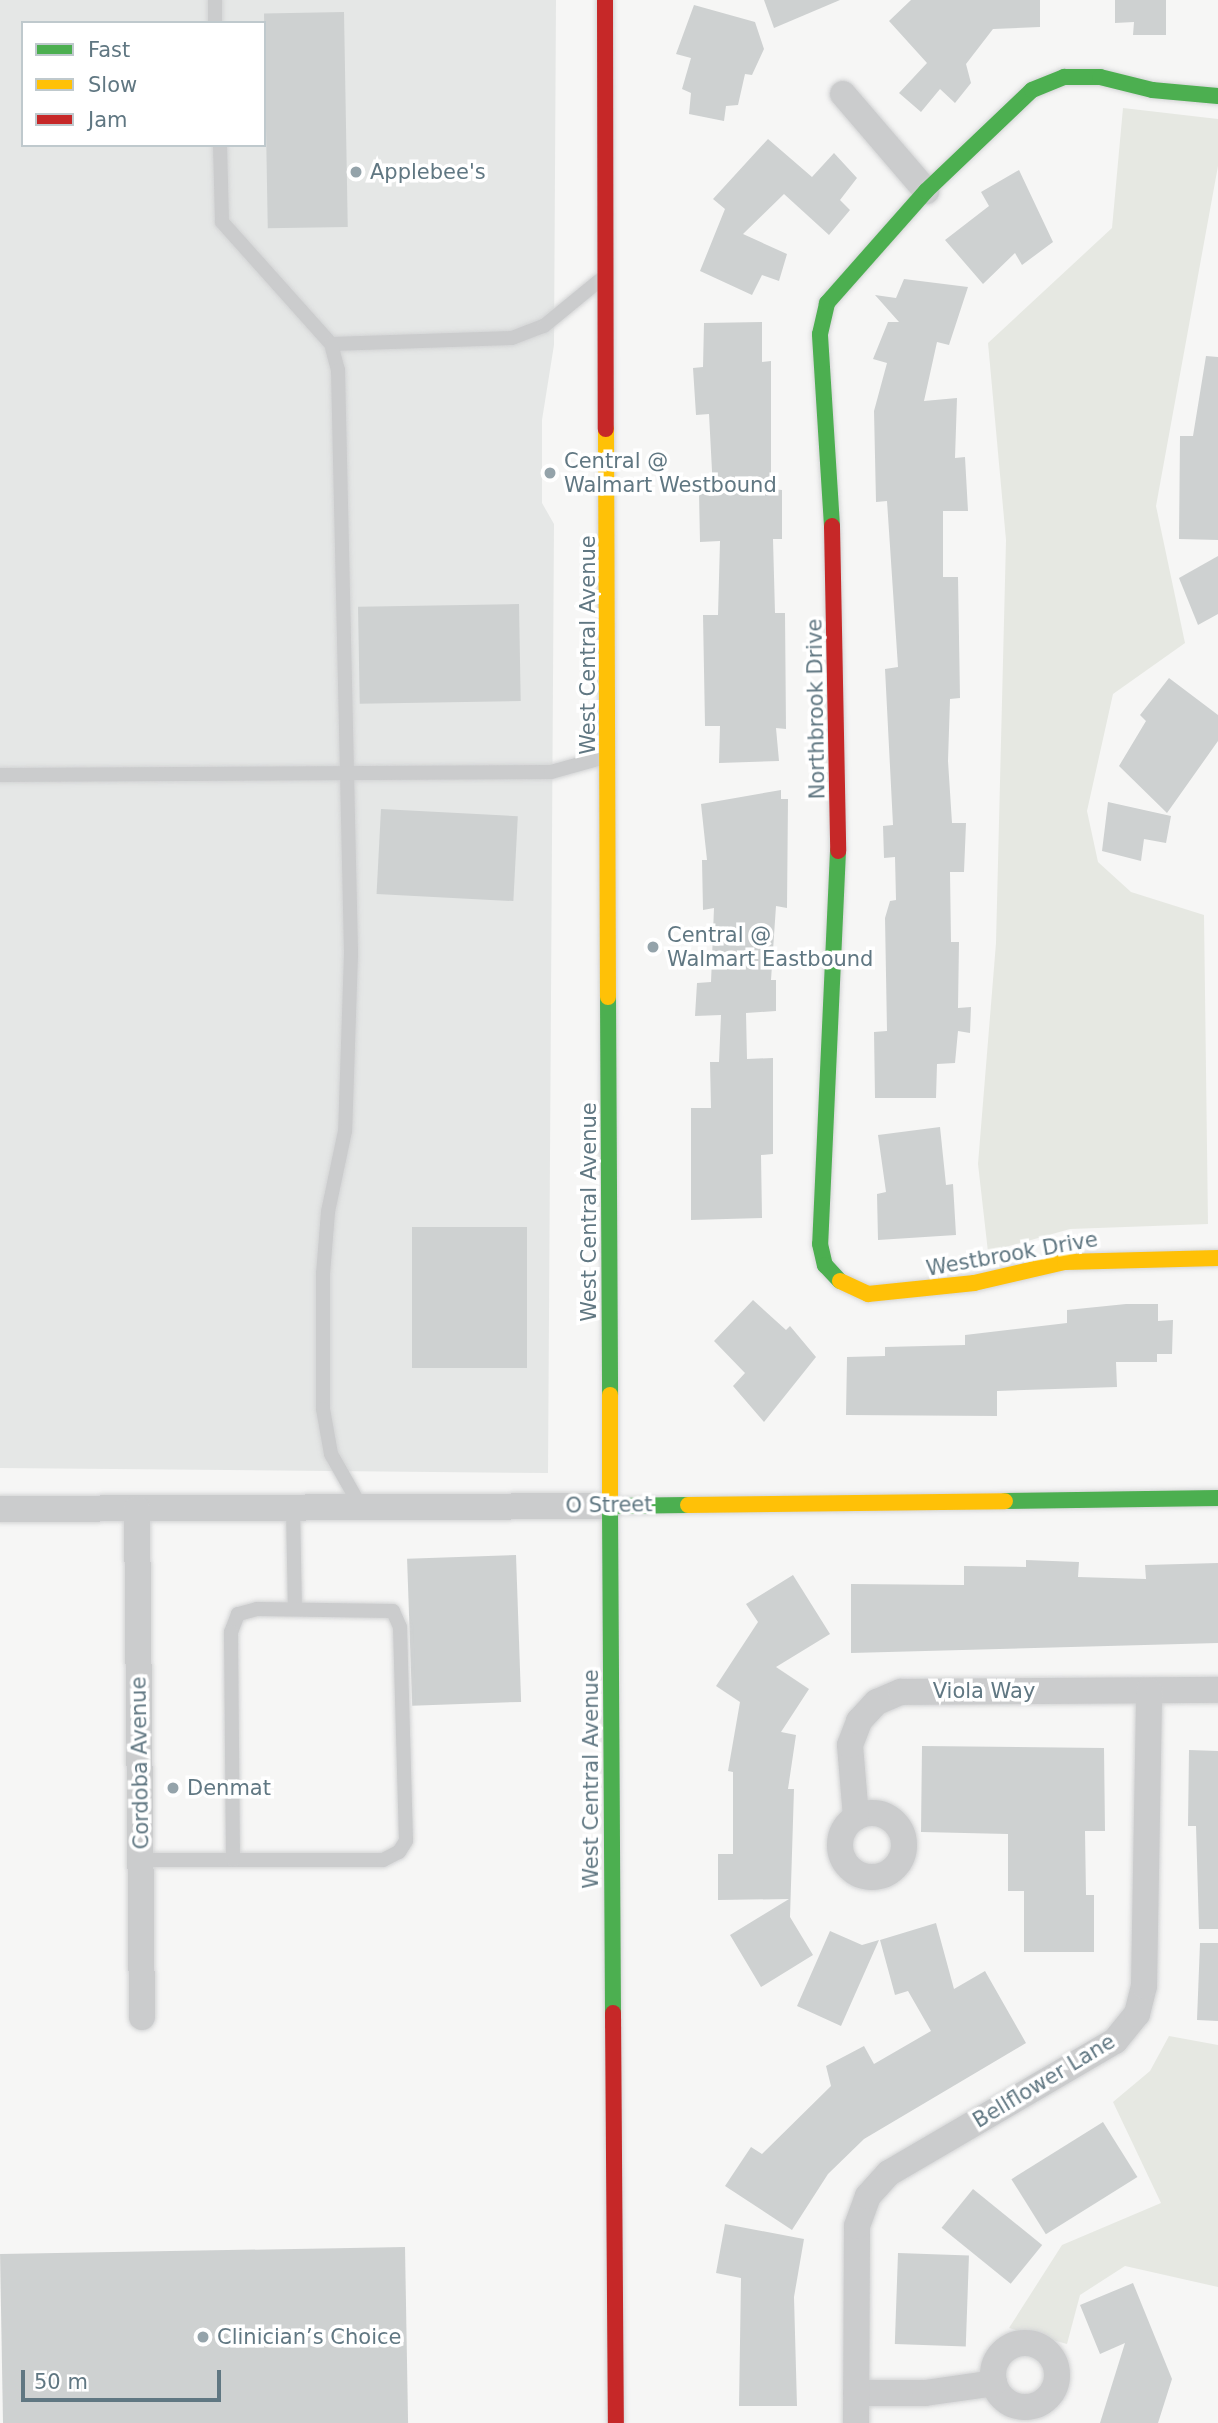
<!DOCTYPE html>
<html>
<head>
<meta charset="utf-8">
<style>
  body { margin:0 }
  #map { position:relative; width:1218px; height:2423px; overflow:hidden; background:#f6f6f5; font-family:"DejaVu Sans",sans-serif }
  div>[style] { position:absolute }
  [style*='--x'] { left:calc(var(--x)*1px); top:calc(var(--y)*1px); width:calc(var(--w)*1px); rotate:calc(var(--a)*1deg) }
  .built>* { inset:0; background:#e5e7e6 }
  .green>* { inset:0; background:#e6e8e2 }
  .building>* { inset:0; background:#ced1d1; transform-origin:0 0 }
  .roads { filter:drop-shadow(0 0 2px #d3d4d5) drop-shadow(0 0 2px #d3d4d5) }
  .lane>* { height:14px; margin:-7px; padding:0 7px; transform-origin:7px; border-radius:7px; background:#cbcccd }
  .street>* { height:26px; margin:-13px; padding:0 13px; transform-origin:13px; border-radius:13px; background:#cbcccd }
  .street>.ring { margin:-13px; padding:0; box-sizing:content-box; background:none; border:26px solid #cbcccd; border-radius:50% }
  .fast>* { height:16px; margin:-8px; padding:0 8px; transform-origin:8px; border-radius:8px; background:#4caf50 }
  .slow>* { height:16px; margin:-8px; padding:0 8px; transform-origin:8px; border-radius:8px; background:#ffc107 }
  .jam>* { height:16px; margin:-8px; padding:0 8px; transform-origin:8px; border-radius:8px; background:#c62828 }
  .dots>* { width:19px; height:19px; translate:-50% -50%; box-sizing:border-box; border:4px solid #fff; border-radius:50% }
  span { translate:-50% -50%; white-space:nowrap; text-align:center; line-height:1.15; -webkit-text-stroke:7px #fff; paint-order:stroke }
  .poi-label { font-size:21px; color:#607782 }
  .left { translate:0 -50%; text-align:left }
  .street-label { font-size:21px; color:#607782 }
  .legend { position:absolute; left:21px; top:21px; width:245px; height:126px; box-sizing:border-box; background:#fff; border:2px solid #bfc9cd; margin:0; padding:9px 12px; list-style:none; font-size:21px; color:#607782 }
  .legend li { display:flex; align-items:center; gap:14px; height:35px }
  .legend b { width:35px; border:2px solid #bfc9cd }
  .scale { position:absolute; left:21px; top:2370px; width:200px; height:32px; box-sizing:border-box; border:4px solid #607782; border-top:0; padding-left:9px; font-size:21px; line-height:24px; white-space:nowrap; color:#607782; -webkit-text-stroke:5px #fff; paint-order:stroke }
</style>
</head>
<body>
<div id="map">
  <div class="built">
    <div style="clip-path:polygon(evenodd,0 0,556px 0,554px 345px,542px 420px,542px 503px,554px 524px,548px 1473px,0 1468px,0 0,23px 23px,264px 23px,264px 145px,23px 145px,23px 23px)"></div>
  </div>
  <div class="green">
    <div style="clip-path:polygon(1123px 108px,1218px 119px,1218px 166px,1156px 506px,1185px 643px,1113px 694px,1087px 811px,1098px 862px,1131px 892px,1204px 915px,1208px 1224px,1070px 1229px,988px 1252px,978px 1164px,996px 943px,1006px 540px,988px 343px,1112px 228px)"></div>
    <div style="clip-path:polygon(1169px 2036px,1218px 2045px,1218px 2287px,1125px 2266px,1080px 2295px,1067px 2344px,1009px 2328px,1062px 2245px,1161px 2203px,1113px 2102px,1150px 2071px)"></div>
  </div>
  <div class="building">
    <div style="clip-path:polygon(764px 0,840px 0,774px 28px)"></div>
    <div style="clip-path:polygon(911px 0,1040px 0,1040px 27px,993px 29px,966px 64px,971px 83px,955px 103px,940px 89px,921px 112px,899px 93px,927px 63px,889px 21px)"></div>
    <div style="clip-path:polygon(1115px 0,1166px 0,1166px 35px,1133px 35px,1134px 22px,1115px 23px)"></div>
    <div style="clip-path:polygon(694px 5px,755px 22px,764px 49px,752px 75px,745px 74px,738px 105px,726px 106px,724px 121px,689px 114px,691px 93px,682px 89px,691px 58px,676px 54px)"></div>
    <div style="left:344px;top:12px;width:215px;height:80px;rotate:89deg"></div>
    <div style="clip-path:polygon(768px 139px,812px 177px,834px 153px,857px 178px,840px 200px,850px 210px,829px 235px,784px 194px,743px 234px,787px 254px,779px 281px,762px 275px,752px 295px,700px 271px,725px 209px,713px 199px)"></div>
    <div style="clip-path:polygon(1019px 170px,1053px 242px,1022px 265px,1015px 253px,983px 284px,945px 240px,989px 206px,981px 192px)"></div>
    <div style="clip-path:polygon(904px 279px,968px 287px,949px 345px,937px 342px,924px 401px,957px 398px,955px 458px,965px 457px,968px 511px,943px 511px,943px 577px,958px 577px,960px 698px,950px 699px,948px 761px,952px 823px,966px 823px,964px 872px,950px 872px,951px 942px,959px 942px,958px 1008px,971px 1007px,970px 1033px,958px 1031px,955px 1063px,937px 1064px,936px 1098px,875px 1098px,874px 1032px,887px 1031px,885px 918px,890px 901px,896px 900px,895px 857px,884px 858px,883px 826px,893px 825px,885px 669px,898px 667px,887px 501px,876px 502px,874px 411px,887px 363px,873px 359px,888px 322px,899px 322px,875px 295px,896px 298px)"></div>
    <div style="clip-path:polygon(762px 322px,762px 362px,771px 361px,771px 489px,782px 490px,782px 539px,773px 539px,775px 613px,785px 613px,786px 729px,776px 728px,779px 761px,719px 763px,720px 726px,705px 726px,703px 615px,718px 615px,720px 541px,700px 542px,699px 493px,713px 490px,709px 414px,696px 415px,693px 368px,703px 367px,704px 323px)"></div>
    <div style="clip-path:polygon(1206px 356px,1218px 357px,1218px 540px,1179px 539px,1180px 436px,1193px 436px)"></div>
    <div style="clip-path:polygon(1218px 556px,1218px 614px,1198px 625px,1179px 578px)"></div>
    <div style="left:519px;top:604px;width:97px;height:161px;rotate:89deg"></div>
    <div style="clip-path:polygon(1169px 678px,1218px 715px,1218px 741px,1167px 813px,1119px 766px,1146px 721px,1140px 715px)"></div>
    <div style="clip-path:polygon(781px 790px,781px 799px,788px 799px,787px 908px,776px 906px,771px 980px,776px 980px,776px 1011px,746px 1013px,747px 1059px,773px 1058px,773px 1154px,761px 1155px,762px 1218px,691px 1220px,691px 1108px,711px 1108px,710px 1062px,719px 1062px,721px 1015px,695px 1016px,697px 983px,711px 982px,714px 908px,703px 910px,702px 860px,707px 860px,701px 804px)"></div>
    <div style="clip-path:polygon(1108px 802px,1171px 816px,1166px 843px,1144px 839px,1141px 861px,1102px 851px)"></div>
    <div style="left:381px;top:809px;width:137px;height:85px;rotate:3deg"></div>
    <div style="clip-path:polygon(940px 1127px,946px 1185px,953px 1184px,956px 1235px,878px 1240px,877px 1194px,886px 1192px,878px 1135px)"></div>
    <div style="left:527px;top:1227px;width:141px;height:115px;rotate:90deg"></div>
    <div style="clip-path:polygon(753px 1300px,786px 1330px,790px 1326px,816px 1357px,764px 1422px,733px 1386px,745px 1373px,714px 1341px)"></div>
    <div style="clip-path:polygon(1126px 1304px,1158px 1304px,1158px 1321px,1173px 1320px,1172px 1354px,1157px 1354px,1157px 1362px,1116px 1362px,1117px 1387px,997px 1391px,997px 1416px,846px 1415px,847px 1357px,885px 1356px,885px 1347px,965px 1345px,965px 1335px,1067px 1323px,1067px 1310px)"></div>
    <div style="left:516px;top:1555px;width:147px;height:109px;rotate:88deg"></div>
    <div style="clip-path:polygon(1026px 1560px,1079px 1562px,1078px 1577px,1146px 1579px,1145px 1565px,1218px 1563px,1218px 1643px,851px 1653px,851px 1584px,964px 1585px,964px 1566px,1026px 1567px)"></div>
    <div style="clip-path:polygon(793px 1575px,830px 1634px,776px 1667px,809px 1689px,781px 1732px,796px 1735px,788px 1789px,794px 1789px,790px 1917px,813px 1955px,761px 1987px,730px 1935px,789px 1899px,718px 1900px,718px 1854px,733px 1854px,733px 1772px,728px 1771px,740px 1702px,716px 1686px,758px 1622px,746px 1604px)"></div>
    <div style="clip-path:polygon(922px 1746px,1104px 1748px,1105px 1831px,1085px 1831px,1086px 1895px,1094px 1895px,1094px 1952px,1024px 1952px,1024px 1891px,1008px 1891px,1008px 1834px,921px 1832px)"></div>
    <div style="clip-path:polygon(1189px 1750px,1218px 1751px,1218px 1929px,1199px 1929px,1196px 1826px,1188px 1826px)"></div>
    <div style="clip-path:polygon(936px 1923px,954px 1989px,985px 1971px,1026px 2043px,864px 2139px,828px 2174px,792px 2230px,725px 2186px,751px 2147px,762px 2154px,831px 2086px,826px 2066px,864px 2046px,874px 2064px,931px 2031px,908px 1991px,895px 1995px,880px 1940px)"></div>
    <div style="clip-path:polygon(830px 1931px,862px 1945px,879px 1940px,841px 2026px,797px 2006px)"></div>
    <div style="clip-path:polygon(1200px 1943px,1218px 1943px,1218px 2021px,1197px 2020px)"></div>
    <div style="left:1103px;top:2122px;width:65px;height:108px;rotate:58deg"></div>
    <div style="left:973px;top:2189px;width:89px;height:50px;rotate:39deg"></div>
    <div style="clip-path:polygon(725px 2224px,804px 2239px,794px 2297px,797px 2406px,739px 2406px,741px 2278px,716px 2273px)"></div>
    <div style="left:405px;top:2247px;width:176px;height:405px;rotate:89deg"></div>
    <div style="left:898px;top:2253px;width:71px;height:91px;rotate:2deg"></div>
    <div style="clip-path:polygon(1133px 2283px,1172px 2379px,1158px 2423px,1100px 2423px,1125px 2343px,1100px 2354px,1080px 2305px)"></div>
  </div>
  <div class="roads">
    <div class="lane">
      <div style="--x:215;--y:0;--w:23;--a:90"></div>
      <div style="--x:220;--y:145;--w:77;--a:88.5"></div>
      <div style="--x:222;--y:222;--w:164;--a:48.2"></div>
      <div style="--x:331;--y:344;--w:181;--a:-1.9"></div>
      <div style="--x:512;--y:338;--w:34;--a:-21"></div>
      <div style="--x:544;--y:326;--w:72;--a:-39.4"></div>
      <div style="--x:331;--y:344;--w:27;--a:75"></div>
      <div style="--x:338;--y:370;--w:584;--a:88.72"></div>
      <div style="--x:351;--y:954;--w:177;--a:91.9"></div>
      <div style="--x:345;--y:1131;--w:83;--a:101.9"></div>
      <div style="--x:328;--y:1212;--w:62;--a:94.6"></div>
      <div style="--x:323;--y:1274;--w:135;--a:90"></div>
      <div style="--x:323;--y:1409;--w:46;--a:79.9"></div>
      <div style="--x:331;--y:1454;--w:61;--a:60.5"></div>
      <div style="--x:0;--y:775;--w:551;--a:-0.31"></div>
      <div style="--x:551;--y:772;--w:56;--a:-15.5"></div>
      <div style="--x:293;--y:1508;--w:101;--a:88.9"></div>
      <div style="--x:141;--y:1860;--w:242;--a:0"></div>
      <div style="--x:383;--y:1860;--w:18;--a:-27"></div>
      <div style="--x:399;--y:1852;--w:13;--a:-58"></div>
      <div style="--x:406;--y:1841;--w:214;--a:-91.6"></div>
      <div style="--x:400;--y:1627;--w:17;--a:-114"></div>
      <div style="--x:393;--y:1611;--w:136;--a:-179.2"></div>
      <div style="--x:257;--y:1609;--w:20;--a:165"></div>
      <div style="--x:238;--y:1614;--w:19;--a:111"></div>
      <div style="--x:231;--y:1632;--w:228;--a:89.5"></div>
    </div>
    <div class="street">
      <div style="--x:843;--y:94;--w:128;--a:49.4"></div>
      <div style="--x:0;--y:1509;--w:610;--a:-0.28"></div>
      <div style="--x:137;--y:1509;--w:508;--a:89.44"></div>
      <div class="ring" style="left:840px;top:1813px;width:38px;height:38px"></div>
      <div style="--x:856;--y:1817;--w:72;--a:-94.8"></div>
      <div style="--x:850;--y:1745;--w:26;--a:-69"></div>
      <div style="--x:859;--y:1721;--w:26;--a:-47"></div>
      <div style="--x:877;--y:1702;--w:26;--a:-23"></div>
      <div style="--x:901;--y:1692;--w:317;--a:-0.4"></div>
      <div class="ring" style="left:993px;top:2343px;width:38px;height:38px"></div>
      <div style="--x:856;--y:2393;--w:69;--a:0"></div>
      <div style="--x:925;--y:2393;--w:70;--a:-8.2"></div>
      <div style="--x:856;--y:2423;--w:197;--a:-89.7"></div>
      <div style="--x:857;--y:2226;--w:32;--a:-70"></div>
      <div style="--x:868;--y:2196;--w:31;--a:-48"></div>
      <div style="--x:889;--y:2173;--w:262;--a:-30.3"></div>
      <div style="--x:1115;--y:2041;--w:35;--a:-51"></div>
      <div style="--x:1137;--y:2014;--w:29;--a:-76"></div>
      <div style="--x:1144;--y:1986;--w:295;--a:-89"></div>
    </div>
    <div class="fast">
      <div style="--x:832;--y:526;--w:192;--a:-93.6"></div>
      <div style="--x:820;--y:334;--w:32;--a:-77"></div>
      <div style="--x:827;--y:303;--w:149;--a:-48.5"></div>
      <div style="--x:926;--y:191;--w:146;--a:-43.6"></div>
      <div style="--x:1032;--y:90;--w:35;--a:-22"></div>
      <div style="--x:1064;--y:77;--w:36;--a:0"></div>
      <div style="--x:1100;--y:77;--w:54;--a:14"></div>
      <div style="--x:1152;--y:90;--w:66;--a:5.2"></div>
      <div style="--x:838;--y:851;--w:393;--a:92.6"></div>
      <div style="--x:820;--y:1244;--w:22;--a:77"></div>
      <div style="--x:825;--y:1265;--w:22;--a:47"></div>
      <div style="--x:608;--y:997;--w:398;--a:89.7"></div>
      <div style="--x:1005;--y:1501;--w:213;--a:-0.8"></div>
      <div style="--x:613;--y:2013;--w:507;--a:-90.34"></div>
      <div style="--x:610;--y:1506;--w:78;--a:-0.7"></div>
    </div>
    <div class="slow">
      <div style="--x:606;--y:429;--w:568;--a:89.8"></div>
      <div style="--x:840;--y:1281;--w:31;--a:25"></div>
      <div style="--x:868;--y:1294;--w:107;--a:-5.9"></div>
      <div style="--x:974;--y:1283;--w:93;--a:-13"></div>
      <div style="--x:1065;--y:1262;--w:153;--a:-1.5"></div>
      <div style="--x:610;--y:1395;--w:111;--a:90"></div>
      <div style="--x:688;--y:1505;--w:317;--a:-0.7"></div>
    </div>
    <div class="jam">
      <div style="--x:605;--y:0;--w:429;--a:89.9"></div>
      <div style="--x:832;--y:526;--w:325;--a:88.9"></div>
      <div style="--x:613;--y:2013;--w:410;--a:89.6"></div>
    </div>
  </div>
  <div class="dots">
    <div style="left:356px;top:172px;background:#94a3aa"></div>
    <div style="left:550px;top:473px;background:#94a3aa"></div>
    <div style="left:653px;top:947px;background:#94a3aa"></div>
    <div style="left:173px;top:1788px;background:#94a3aa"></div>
    <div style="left:203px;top:2337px;background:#94a3aa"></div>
  </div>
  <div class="poi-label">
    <span class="left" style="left:370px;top:172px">Applebee's</span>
    <span class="left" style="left:564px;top:473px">Central @<br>Walmart Westbound</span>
    <span class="left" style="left:667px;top:947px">Central @<br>Walmart Eastbound</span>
    <span class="left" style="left:187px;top:1788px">Denmat</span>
    <span class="left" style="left:217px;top:2337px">Clinician’s Choice</span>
  </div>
  <div class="street-label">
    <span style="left:588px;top:645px;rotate:-90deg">West Central Avenue</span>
    <span style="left:816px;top:709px;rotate:-91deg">Northbrook Drive</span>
    <span style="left:589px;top:1212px;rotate:-90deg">West Central Avenue</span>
    <span style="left:1012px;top:1254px;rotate:-10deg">Westbrook Drive</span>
    <span style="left:609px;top:1505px;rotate:-1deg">O Street</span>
    <span style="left:984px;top:1691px">Viola Way</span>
    <span style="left:140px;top:1763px;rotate:-91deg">Cordoba Avenue</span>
    <span style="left:591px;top:1779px;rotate:-90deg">West Central Avenue</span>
    <span style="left:1044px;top:2081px;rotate:-31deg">Bellflower Lane</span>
  </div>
  <ul class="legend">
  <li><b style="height:9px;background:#4caf50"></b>Fast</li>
  <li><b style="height:9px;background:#ffc107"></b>Slow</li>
  <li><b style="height:9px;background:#c62828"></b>Jam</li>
  </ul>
  <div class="scale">50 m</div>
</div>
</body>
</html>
